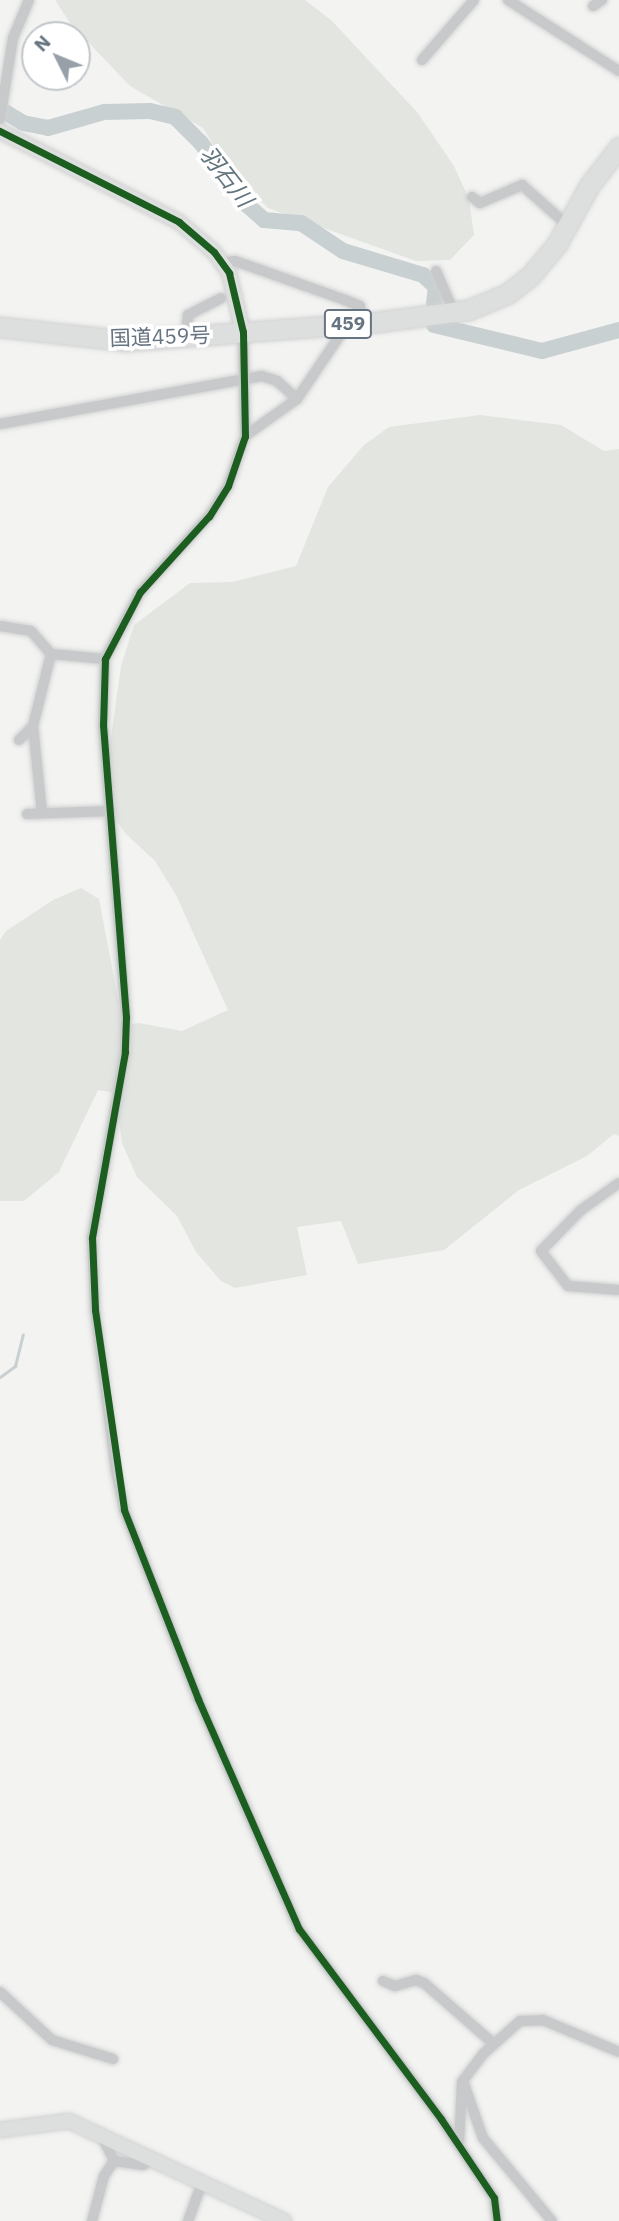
<!DOCTYPE html>
<html>
<head>
<meta charset="utf-8">
<style>
  body { margin:0 }
  #map { position:relative; width:619px; height:2221px; overflow:hidden; background:#f3f4f2; font-family:"IBM Plex Sans","Noto Sans JP",sans-serif }
  div>[style] { position:absolute }
  [style*='--x'] { left:calc(var(--x)*1px); top:calc(var(--y)*1px); width:calc(var(--w)*1px); rotate:calc(var(--a)*1deg) }
  .green>* { inset:0; background:#e2e5e0 }
  .stream>* { height:2.5px; margin:-1.25px; padding:0 1.25px; transform-origin:1.25px; border-radius:1.25px; background:#c9d0d2 }
  .river>* { height:16px; margin:-8px; padding:0 8px; transform-origin:8px; border-radius:8px; background:#c9d0d2 }
  .roads { filter:drop-shadow(0 0 2px #d0d1d1) drop-shadow(0 0 2px #d0d1d1) }
  .street>* { height:10px; margin:-5px; padding:0 5px; transform-origin:5px; border-radius:5px; background:#c8c9ca }
  .secondary>* { height:14px; margin:-7px; padding:0 7px; transform-origin:7px; border-radius:7px; background:#dddede }
  .highway>* { height:19px; margin:-9.5px; padding:0 9.5px; transform-origin:9.5px; border-radius:9.5px; background:#dddede }
  .cycleway>* { height:7px; margin:-3.5px; padding:0 3.5px; transform-origin:3.5px; border-radius:3.5px; background:#1b5e20 }
  span { translate:-50% -50%; white-space:nowrap; text-align:center; line-height:1.15; -webkit-text-stroke:7px #fff; paint-order:stroke }
  .shield-label span { padding:2px 5px; background:#fff; border:2px solid; border-radius:5px; -webkit-text-stroke-width:0 }
  .shield-label { font-size:19px; color:#667380; font-weight:700 }
  .street-label { font-size:21px; color:#667380 }
  .water-label { font-size:23px; color:#62747d; font-style:italic }
  .north { position:absolute; left:21px; top:21px; width:70px; height:70px; box-sizing:border-box; background:#fff; border:2px solid #c2c7cc; border-radius:50%; rotate:313deg; font-size:19px; font-weight:700; line-height:28px; text-align:center; color:#667380 }
  .north::after { content:''; display:block; margin:auto; width:24px; height:32px; background:#97a0a8; clip-path:polygon(50% 0,100% 100%,50% 72%,0 100%) }
</style>
</head>
<body>
<div id="map">
  <div class="green">
    <div style="clip-path:polygon(55px 0,305px 0,331px 20px,417px 112px,454px 166px,469px 199px,474px 235px,450px 260px,416px 261px,268px 208px,225px 164px,203px 128px,130px 86px,70px 23px)"></div>
    <div style="clip-path:polygon(480px 415px,561px 425px,604px 451px,619px 449px,619px 1136px,614px 1134px,587px 1156px,519px 1190px,444px 1250px,358px 1264px,341px 1221px,297px 1227px,307px 1275px,235px 1288px,221px 1281px,196px 1252px,177px 1216px,137px 1177px,122px 1143px,115px 1093px,98px 1090px,59px 1172px,24px 1201px,0 1201px,0 940px,6px 931px,53px 900px,81px 888px,99px 899px,123px 1025px,139px 1023px,182px 1031px,228px 1010px,176px 895px,155px 861px,125px 833px,110px 811px,109px 752px,121px 666px,134px 625px,190px 583px,232px 582px,296px 566px,328px 487px,364px 445px,389px 427px)"></div>
  </div>
  <div class="stream">
    <div style="--x:0;--y:1377;--w:19;--a:-36"></div>
    <div style="--x:15;--y:1366;--w:32;--a:-76"></div>
  </div>
  <div class="river">
    <div style="--x:0;--y:109;--w:27;--a:31"></div>
    <div style="--x:23;--y:123;--w:25;--a:11"></div>
    <div style="--x:48;--y:128;--w:58;--a:-15.9"></div>
    <div style="--x:104;--y:112;--w:46;--a:-1.2"></div>
    <div style="--x:150;--y:111;--w:26;--a:13"></div>
    <div style="--x:175;--y:117;--w:37;--a:45"></div>
    <div style="--x:201;--y:143;--w:77;--a:53.4"></div>
    <div style="--x:247;--y:205;--w:23;--a:41"></div>
    <div style="--x:264;--y:220;--w:37;--a:5"></div>
    <div style="--x:301;--y:223;--w:50;--a:33.7"></div>
    <div style="--x:343;--y:251;--w:84;--a:16.7"></div>
    <div style="--x:423;--y:275;--w:18;--a:43"></div>
    <div style="--x:436;--y:287;--w:16;--a:97"></div>
    <div style="--x:434;--y:325;--w:111;--a:13.5"></div>
    <div style="--x:542;--y:351;--w:80;--a:-15.3"></div>
  </div>
  <div class="roads">
    <div class="street">
      <div style="--x:508;--y:0;--w:132;--a:32.6"></div>
      <div style="--x:593;--y:6;--w:11;--a:-34"></div>
      <div style="--x:422;--y:60;--w:79;--a:-49.1"></div>
      <div style="--x:0;--y:119;--w:82;--a:-80.9"></div>
      <div style="--x:13;--y:38;--w:41;--a:-67.2"></div>
      <div style="--x:472;--y:197;--w:10;--a:37"></div>
      <div style="--x:480;--y:203;--w:46;--a:-23.2"></div>
      <div style="--x:522;--y:185;--w:60;--a:41.6"></div>
      <div style="--x:222;--y:263;--w:13;--a:-9"></div>
      <div style="--x:235;--y:261;--w:117;--a:19.5"></div>
      <div style="--x:345;--y:300;--w:16;--a:22"></div>
      <div style="--x:360;--y:306;--w:17;--a:80"></div>
      <div style="--x:436;--y:271;--w:45;--a:66.3"></div>
      <div style="--x:243;--y:332;--w:104;--a:88.9"></div>
      <div style="--x:245;--y:436;--w:53;--a:108.8"></div>
      <div style="--x:228;--y:486;--w:36;--a:122"></div>
      <div style="--x:209;--y:516;--w:103;--a:132.2"></div>
      <div style="--x:140;--y:592;--w:76;--a:117.6"></div>
      <div style="--x:105;--y:659;--w:66;--a:91.7"></div>
      <div style="--x:103;--y:725;--w:293;--a:85.5"></div>
      <div style="--x:126;--y:1017;--w:35;--a:92"></div>
      <div style="--x:125;--y:1052;--w:189;--a:100.1"></div>
      <div style="--x:92;--y:1238;--w:72;--a:87.6"></div>
      <div style="--x:95;--y:1310;--w:162;--a:82.6"></div>
      <div style="--x:116;--y:1471;--w:40;--a:78"></div>
      <div style="--x:124;--y:1510;--w:203;--a:68.6"></div>
      <div style="--x:198;--y:1699;--w:251;--a:66.3"></div>
      <div style="--x:299;--y:1929;--w:237;--a:53.2"></div>
      <div style="--x:441;--y:2119;--w:95;--a:56.1"></div>
      <div style="--x:494;--y:2198;--w:23;--a:83"></div>
      <div style="--x:186;--y:337;--w:22;--a:-85"></div>
      <div style="--x:188;--y:315;--w:37;--a:-27"></div>
      <div style="--x:0;--y:424;--w:266;--a:-10.4"></div>
      <div style="--x:262;--y:376;--w:16;--a:18"></div>
      <div style="--x:277;--y:381;--w:27;--a:42"></div>
      <div style="--x:245;--y:436;--w:64;--a:-35.4"></div>
      <div style="--x:297;--y:399;--w:77;--a:-56.1"></div>
      <div style="--x:340;--y:335;--w:10;--a:-90"></div>
      <div style="--x:0;--y:626;--w:31;--a:9"></div>
      <div style="--x:31;--y:631;--w:30;--a:49"></div>
      <div style="--x:51;--y:654;--w:54;--a:5.3"></div>
      <div style="--x:19;--y:740;--w:20;--a:-45"></div>
      <div style="--x:42;--y:813;--w:87;--a:-95.9"></div>
      <div style="--x:33;--y:726;--w:74;--a:-76"></div>
      <div style="--x:27;--y:814;--w:83;--a:-2.1"></div>
      <div style="--x:619;--y:1183;--w:47;--a:144.6"></div>
      <div style="--x:581;--y:1210;--w:57;--a:134.3"></div>
      <div style="--x:541;--y:1251;--w:44;--a:52.4"></div>
      <div style="--x:568;--y:1286;--w:51;--a:4.5"></div>
      <div style="--x:383;--y:1981;--w:13;--a:23"></div>
      <div style="--x:395;--y:1986;--w:22;--a:-16"></div>
      <div style="--x:416;--y:1980;--w:9;--a:21"></div>
      <div style="--x:424;--y:1983;--w:93;--a:41.1"></div>
      <div style="--x:0;--y:1992;--w:71;--a:42.7"></div>
      <div style="--x:52;--y:2040;--w:64;--a:17.3"></div>
      <div style="--x:463;--y:2081;--w:60;--a:70.7"></div>
      <div style="--x:483;--y:2138;--w:108;--a:50.3"></div>
      <div style="--x:101;--y:2135;--w:29;--a:63"></div>
      <div style="--x:114;--y:2161;--w:29;--a:8"></div>
      <div style="--x:143;--y:2165;--w:13;--a:-29"></div>
      <div style="--x:459;--y:2145;--w:63;--a:-87.3"></div>
      <div style="--x:462;--y:2082;--w:35;--a:-53"></div>
      <div style="--x:483;--y:2054;--w:50;--a:-41.7"></div>
      <div style="--x:520;--y:2021;--w:23;--a:-2"></div>
      <div style="--x:543;--y:2020;--w:82;--a:22.8"></div>
      <div style="--x:92;--y:2221;--w:47;--a:-75.1"></div>
      <div style="--x:104;--y:2176;--w:18;--a:-56"></div>
      <div style="--x:188;--y:2221;--w:40;--a:-69.8"></div>
    </div>
    <div class="secondary">
      <div style="--x:0;--y:131;--w:201;--a:26.9"></div>
      <div style="--x:179;--y:222;--w:46;--a:40.6"></div>
      <div style="--x:214;--y:252;--w:26;--a:54"></div>
      <div style="--x:229;--y:273;--w:61;--a:76.7"></div>
      <div style="--x:0;--y:2130;--w:70;--a:-7.4"></div>
      <div style="--x:69;--y:2121;--w:237;--a:24.9"></div>
    </div>
    <div class="highway">
      <div style="--x:0;--y:327;--w:127;--a:6.3"></div>
      <div style="--x:126;--y:341;--w:252;--a:-4.3"></div>
      <div style="--x:377;--y:322;--w:92;--a:-7.5"></div>
      <div style="--x:468;--y:310;--w:42;--a:-22.3"></div>
      <div style="--x:507;--y:294;--w:31;--a:-38"></div>
      <div style="--x:531;--y:275;--w:40;--a:-50"></div>
      <div style="--x:557;--y:244;--w:66;--a:-61.1"></div>
      <div style="--x:589;--y:186;--w:49;--a:-52.4"></div>
    </div>
  </div>
  <div class="cycleway">
    <div style="--x:0;--y:131;--w:201;--a:26.9"></div>
    <div style="--x:179;--y:222;--w:46;--a:40.6"></div>
    <div style="--x:214;--y:252;--w:26;--a:54"></div>
    <div style="--x:229;--y:273;--w:61;--a:76.7"></div>
    <div style="--x:243;--y:332;--w:104;--a:88.9"></div>
    <div style="--x:245;--y:436;--w:53;--a:108.8"></div>
    <div style="--x:228;--y:486;--w:36;--a:122"></div>
    <div style="--x:209;--y:516;--w:103;--a:132.2"></div>
    <div style="--x:140;--y:592;--w:76;--a:117.6"></div>
    <div style="--x:105;--y:659;--w:66;--a:91.7"></div>
    <div style="--x:103;--y:725;--w:293;--a:85.5"></div>
    <div style="--x:126;--y:1017;--w:35;--a:92"></div>
    <div style="--x:125;--y:1052;--w:189;--a:100.1"></div>
    <div style="--x:92;--y:1238;--w:72;--a:87.6"></div>
    <div style="--x:95;--y:1310;--w:202;--a:81.7"></div>
    <div style="--x:124;--y:1510;--w:203;--a:68.6"></div>
    <div style="--x:198;--y:1699;--w:251;--a:66.3"></div>
    <div style="--x:299;--y:1929;--w:237;--a:53.2"></div>
    <div style="--x:441;--y:2119;--w:95;--a:56.1"></div>
    <div style="--x:494;--y:2198;--w:23;--a:83"></div>
  </div>
  <div class="shield-label">
    <span style="left:348px;top:324px">459</span>
  </div>
  <div class="street-label">
    <span style="left:160px;top:336px;rotate:-2deg">国道459号</span>
  </div>
  <div class="water-label">
    <span style="left:227px;top:176px;rotate:52deg">羽石川</span>
  </div>
  <div class="north">N</div>
</div>
</body>
</html>
